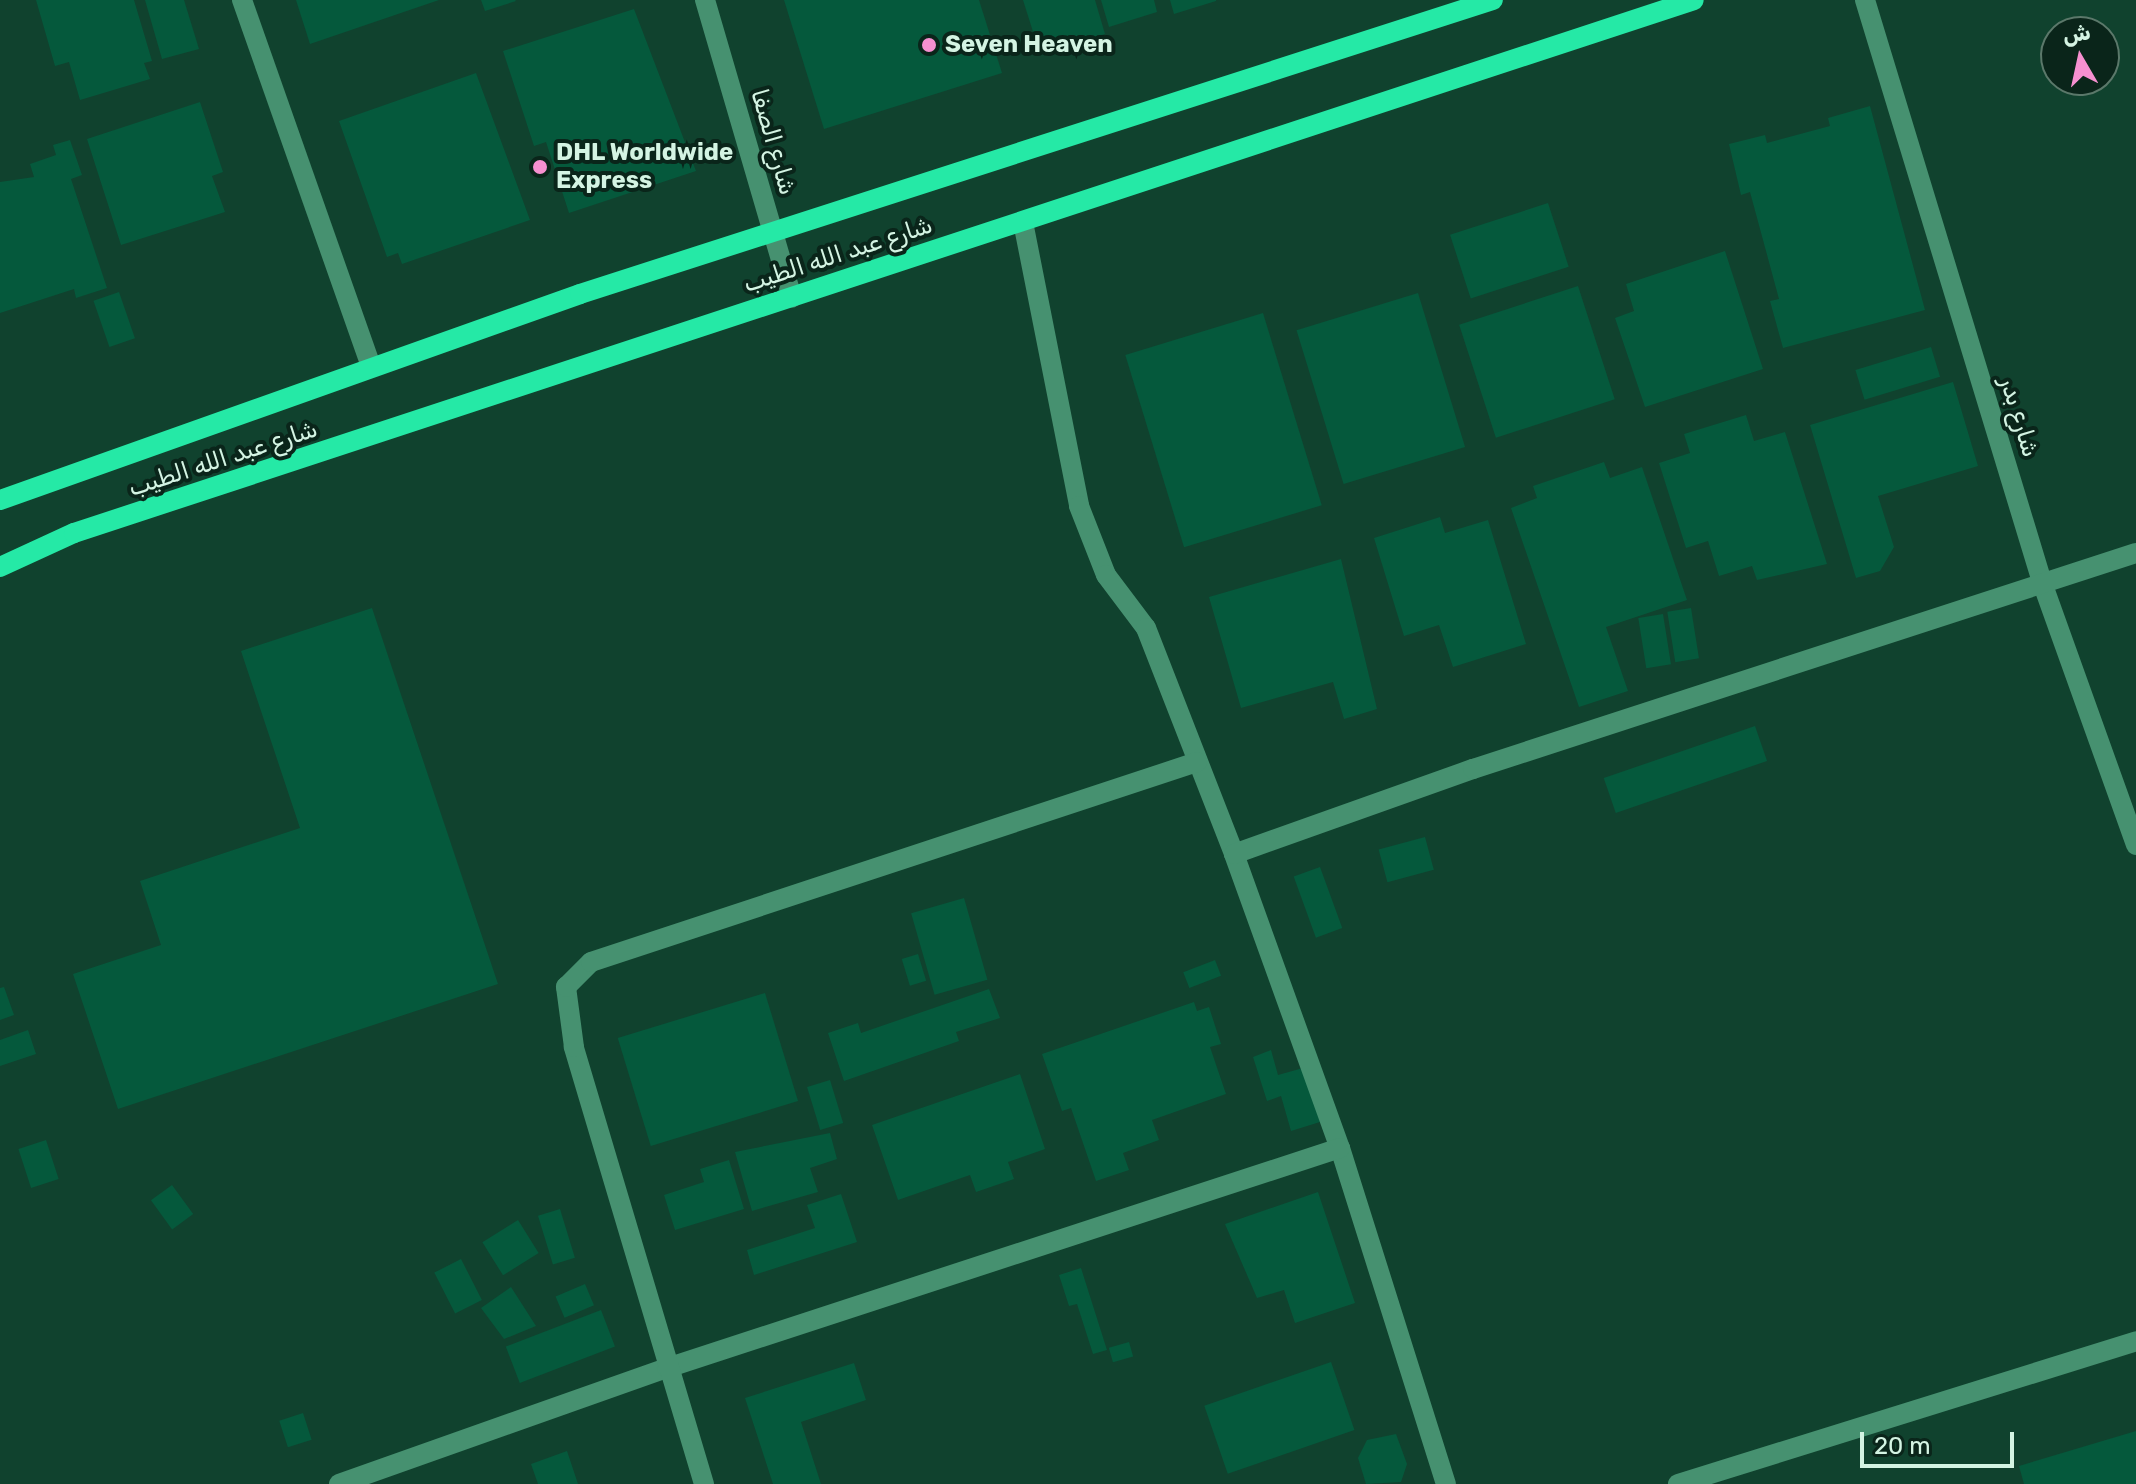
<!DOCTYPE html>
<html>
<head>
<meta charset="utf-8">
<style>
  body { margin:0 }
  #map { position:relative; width:2136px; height:1484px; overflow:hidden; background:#10422e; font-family:Rubik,"Noto Naskh Arabic",sans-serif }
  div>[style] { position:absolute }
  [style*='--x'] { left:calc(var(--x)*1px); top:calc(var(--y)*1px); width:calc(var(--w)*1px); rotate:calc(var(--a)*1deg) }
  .building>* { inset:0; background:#05593c; transform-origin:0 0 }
  .minor>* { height:20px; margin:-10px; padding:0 10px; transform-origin:10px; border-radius:10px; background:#469170 }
  .major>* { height:20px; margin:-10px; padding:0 10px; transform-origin:10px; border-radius:10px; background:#25e9a6 }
  .dots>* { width:22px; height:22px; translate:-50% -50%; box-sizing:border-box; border:4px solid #0a251a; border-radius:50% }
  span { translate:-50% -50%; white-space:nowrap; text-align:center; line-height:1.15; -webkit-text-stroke:8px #0a251a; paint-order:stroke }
  .poi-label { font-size:24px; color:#d4f4e3; font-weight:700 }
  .left { translate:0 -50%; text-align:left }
  .street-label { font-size:24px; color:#d4f4e3 }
  .north { position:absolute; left:2040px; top:16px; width:80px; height:80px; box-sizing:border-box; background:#0a251a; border:2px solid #5b786a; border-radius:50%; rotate:351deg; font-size:22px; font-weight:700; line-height:32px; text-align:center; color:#d4f4e3 }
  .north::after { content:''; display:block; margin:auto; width:28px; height:36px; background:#f690d0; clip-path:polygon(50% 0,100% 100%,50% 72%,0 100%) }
  .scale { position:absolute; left:1860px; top:1432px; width:154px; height:36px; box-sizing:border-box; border:4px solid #d4f4e3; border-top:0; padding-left:10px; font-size:24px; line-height:28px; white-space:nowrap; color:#d4f4e3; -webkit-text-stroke:6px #0a251a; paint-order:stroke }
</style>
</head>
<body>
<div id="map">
  <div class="building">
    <div style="clip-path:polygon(36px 0,134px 0,152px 61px,144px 63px,150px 79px,80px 100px,69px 62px,55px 66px)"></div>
    <div style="clip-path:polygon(145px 0,184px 0,199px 49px,162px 59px)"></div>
    <div style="clip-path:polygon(296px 0,439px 0,310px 44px)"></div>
    <div style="clip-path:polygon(481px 0,515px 0,516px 1px,485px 11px)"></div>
    <div style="clip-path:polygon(784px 0,979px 0,1002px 73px,824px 129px)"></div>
    <div style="clip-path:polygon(1023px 0,1095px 0,1105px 34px,1040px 54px)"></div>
    <div style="clip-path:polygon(1101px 0,1154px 0,1157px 12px,1109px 27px)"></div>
    <div style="clip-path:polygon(1170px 0,1216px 0,1216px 1px,1174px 14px)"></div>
    <div style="clip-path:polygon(634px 9px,696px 171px,569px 213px,546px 142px,534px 146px,503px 51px)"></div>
    <div style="clip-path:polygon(476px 73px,530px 220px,402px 264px,398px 253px,387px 257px,339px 121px)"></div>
    <div style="clip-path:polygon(200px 102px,223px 172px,212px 176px,225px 212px,121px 245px,87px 139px)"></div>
    <div style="clip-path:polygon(1870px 106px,1925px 310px,1783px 348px,1770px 301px,1779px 299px,1750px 192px,1741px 195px,1729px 144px,1765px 135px,1767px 143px,1830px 126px,1828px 118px)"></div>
    <div style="clip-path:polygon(70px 140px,82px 175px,71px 179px,107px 288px,76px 298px,74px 289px,0 313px,0 182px,34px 177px,30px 164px,56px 155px,53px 145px)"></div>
    <div style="left:1548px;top:203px;width:67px;height:103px;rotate:72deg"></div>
    <div style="clip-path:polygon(1725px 251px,1763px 369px,1645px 407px,1615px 318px,1634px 311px,1626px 284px)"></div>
    <div style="left:1578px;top:286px;width:119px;height:125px;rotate:72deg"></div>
    <div style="left:119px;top:292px;width:49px;height:27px;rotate:71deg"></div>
    <div style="left:1418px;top:293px;width:161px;height:127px;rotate:73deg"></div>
    <div style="left:1263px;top:313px;width:201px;height:144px;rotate:73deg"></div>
    <div style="left:1931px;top:347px;width:31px;height:79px;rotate:73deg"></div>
    <div style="clip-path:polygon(1953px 382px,1978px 466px,1878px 496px,1894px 547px,1880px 571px,1856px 578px,1810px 425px)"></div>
    <div style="clip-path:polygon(1746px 415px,1754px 441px,1785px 432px,1827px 564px,1757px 580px,1752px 566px,1719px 576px,1708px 541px,1686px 548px,1659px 463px,1690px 453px,1684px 434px)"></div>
    <div style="clip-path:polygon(1604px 462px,1610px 478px,1642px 467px,1687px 600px,1606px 627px,1628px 691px,1579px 707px,1511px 508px,1537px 498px,1533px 486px)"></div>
    <div style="clip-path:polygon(1440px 517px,1445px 533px,1488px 520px,1526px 644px,1453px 667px,1439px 625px,1404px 636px,1374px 538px)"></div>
    <div style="clip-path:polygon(1341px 559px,1377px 709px,1344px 719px,1333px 682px,1241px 708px,1209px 597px)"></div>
    <div style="clip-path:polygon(372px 608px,498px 984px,118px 1109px,73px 974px,161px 945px,140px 881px,300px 828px,241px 651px)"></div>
    <div style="left:1691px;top:608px;width:51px;height:24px;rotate:81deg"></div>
    <div style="left:1663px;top:614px;width:51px;height:25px;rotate:81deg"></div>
    <div style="left:1755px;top:726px;width:37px;height:160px;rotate:71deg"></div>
    <div style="left:1425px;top:837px;width:34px;height:48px;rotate:75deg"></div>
    <div style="left:1320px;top:867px;width:65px;height:28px;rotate:70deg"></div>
    <div style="left:964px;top:898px;width:85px;height:55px;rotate:74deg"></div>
    <div style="left:918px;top:954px;width:28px;height:17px;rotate:73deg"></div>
    <div style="left:1215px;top:960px;width:17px;height:34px;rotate:69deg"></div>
    <div style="clip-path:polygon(4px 987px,14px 1015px,0 1020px,0 988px)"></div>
    <div style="clip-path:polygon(989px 989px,1000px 1018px,956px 1032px,959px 1041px,844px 1081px,828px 1033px,858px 1023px,861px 1033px)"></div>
    <div style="left:765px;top:993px;width:113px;height:154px;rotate:73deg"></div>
    <div style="clip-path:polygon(1194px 1002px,1197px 1011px,1209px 1007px,1221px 1044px,1210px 1047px,1226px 1094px,1152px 1120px,1159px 1140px,1123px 1153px,1129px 1170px,1096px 1181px,1071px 1108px,1062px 1111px,1042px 1054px)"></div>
    <div style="clip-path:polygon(28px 1030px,36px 1054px,0 1066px,0 1040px)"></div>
    <div style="clip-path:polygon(1271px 1050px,1278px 1075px,1303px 1068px,1320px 1122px,1291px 1131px,1281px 1096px,1267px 1101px,1253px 1057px)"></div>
    <div style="clip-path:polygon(1020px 1074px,1045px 1149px,1008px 1162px,1014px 1179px,976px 1192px,970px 1175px,898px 1200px,872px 1125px)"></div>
    <div style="left:830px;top:1080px;width:45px;height:24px;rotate:73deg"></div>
    <div style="clip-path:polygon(830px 1133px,837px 1159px,810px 1168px,818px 1192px,752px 1211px,735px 1152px)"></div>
    <div style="left:46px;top:1140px;width:41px;height:29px;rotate:72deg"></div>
    <div style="clip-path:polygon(729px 1160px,744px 1209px,675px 1230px,664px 1195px,704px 1182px,700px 1169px)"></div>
    <div style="left:172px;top:1185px;width:36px;height:26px;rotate:54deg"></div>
    <div style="clip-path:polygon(1318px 1192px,1355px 1303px,1295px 1323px,1284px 1290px,1257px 1298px,1225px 1224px)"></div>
    <div style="clip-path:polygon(841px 1194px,857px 1242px,754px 1275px,747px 1250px,815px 1228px,807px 1205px)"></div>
    <div style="left:560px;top:1209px;width:51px;height:23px;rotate:73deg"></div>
    <div style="left:518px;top:1220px;width:39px;height:42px;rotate:58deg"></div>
    <div style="left:461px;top:1259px;width:46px;height:30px;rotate:63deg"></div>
    <div style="clip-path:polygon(1081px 1268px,1107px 1350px,1093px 1354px,1077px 1304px,1069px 1306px,1059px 1275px)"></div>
    <div style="left:585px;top:1284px;width:23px;height:32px;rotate:67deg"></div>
    <div style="clip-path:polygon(511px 1287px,536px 1326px,504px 1339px,481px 1308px)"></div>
    <div style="left:601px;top:1310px;width:39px;height:102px;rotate:69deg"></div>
    <div style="left:1129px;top:1342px;width:15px;height:21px;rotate:74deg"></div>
    <div style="left:1331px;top:1362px;width:72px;height:134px;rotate:71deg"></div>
    <div style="clip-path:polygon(854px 1363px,866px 1400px,801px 1422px,821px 1484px,773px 1484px,745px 1398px)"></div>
    <div style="left:303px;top:1413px;width:28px;height:25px;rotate:72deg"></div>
    <div style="clip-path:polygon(2136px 1431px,2136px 1484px,2024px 1484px,2019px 1466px)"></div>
    <div style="clip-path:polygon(1396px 1434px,1407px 1464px,1401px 1482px,1366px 1484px,1358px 1458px,1367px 1440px)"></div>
    <div style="clip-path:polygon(567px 1451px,578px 1484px,538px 1484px,531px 1464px)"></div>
  </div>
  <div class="minor">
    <div style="--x:242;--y:0;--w:389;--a:70.6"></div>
    <div style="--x:705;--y:0;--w:310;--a:73.7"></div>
    <div style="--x:1865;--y:0;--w:611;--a:73.08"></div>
    <div style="--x:2043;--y:585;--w:276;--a:70.3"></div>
    <div style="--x:1023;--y:222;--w:289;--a:78.8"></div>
    <div style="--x:1079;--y:506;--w:74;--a:68.6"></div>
    <div style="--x:1106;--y:575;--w:66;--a:53"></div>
    <div style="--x:1146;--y:628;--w:243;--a:68.7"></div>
    <div style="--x:1234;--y:854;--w:313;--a:70.2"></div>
    <div style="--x:1340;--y:1148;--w:352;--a:72.5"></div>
    <div style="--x:1234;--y:854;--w:254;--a:-19.6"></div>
    <div style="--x:1473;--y:769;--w:697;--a:-18.05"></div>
    <div style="--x:339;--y:1484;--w:348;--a:-19.5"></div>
    <div style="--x:667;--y:1368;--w:708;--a:-18.1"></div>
    <div style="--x:704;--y:1484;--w:456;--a:-106.6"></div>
    <div style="--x:574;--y:1047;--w:61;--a:-97.6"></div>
    <div style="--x:566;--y:987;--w:35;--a:-45"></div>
    <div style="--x:591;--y:962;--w:638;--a:-18.26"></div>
    <div style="--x:1678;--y:1484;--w:480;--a:-17.3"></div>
  </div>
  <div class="major">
    <div style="--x:0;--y:500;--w:615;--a:-19.55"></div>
    <div style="--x:580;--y:294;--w:959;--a:-17.85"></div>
    <div style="--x:0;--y:567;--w:81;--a:-24.7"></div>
    <div style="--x:74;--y:533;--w:1705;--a:-18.21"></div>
  </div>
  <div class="dots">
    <div style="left:929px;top:45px;background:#f690d0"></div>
    <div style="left:540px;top:167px;background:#f690d0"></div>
  </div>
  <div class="poi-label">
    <span class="left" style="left:945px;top:45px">Seven Heaven</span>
    <span class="left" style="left:556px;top:167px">DHL Worldwide<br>Express</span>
  </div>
  <div class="street-label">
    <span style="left:773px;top:142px;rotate:74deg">شارع الصفا</span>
    <span style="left:838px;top:255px;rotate:-18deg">شارع عبد الله الطيب</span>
    <span style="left:2019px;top:417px;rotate:73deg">شارع بدر</span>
    <span style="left:223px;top:459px;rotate:-18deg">شارع عبد الله الطيب</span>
  </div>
  <div class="north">ش</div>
  <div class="scale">20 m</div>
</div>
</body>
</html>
